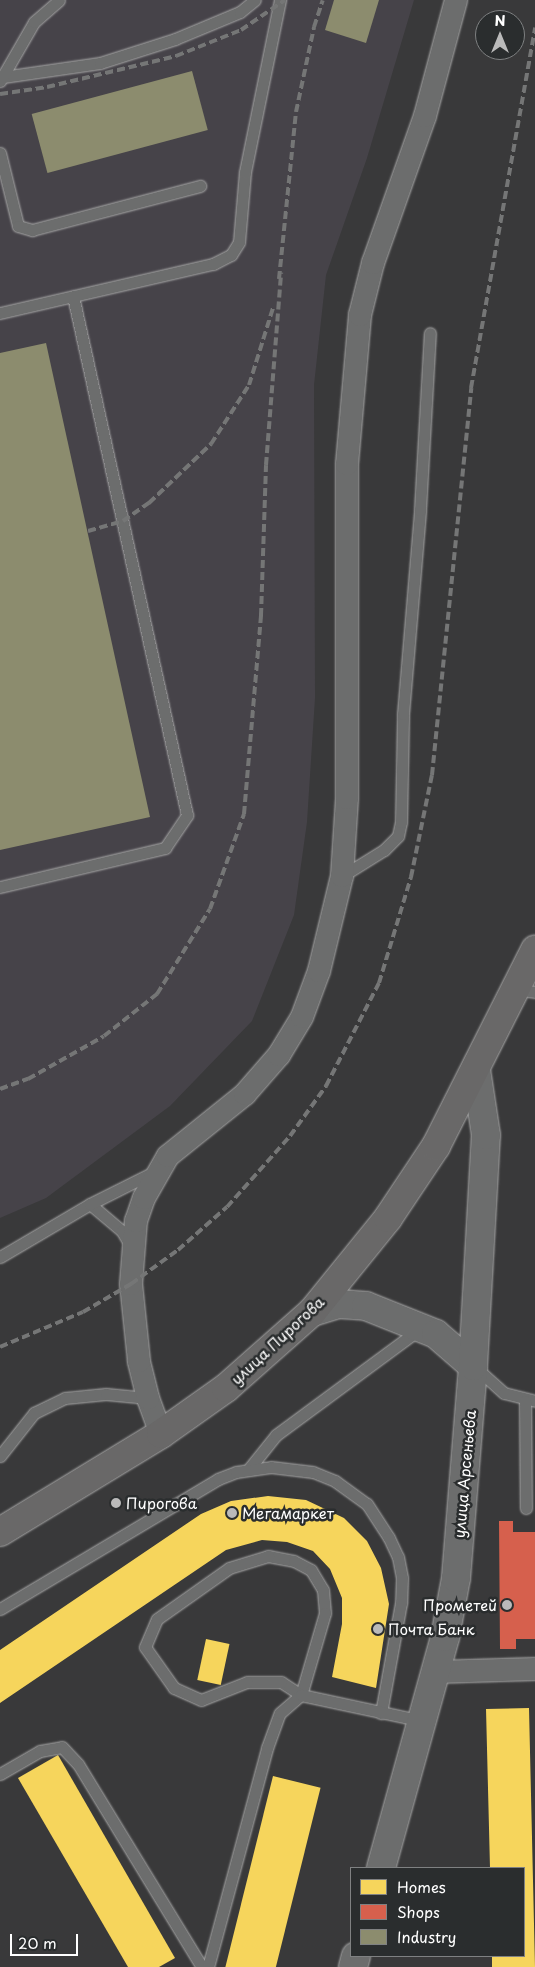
<!DOCTYPE html>
<html>
<head>
<meta charset="utf-8">
<style>
  body { margin:0 }
  #map { position:relative; width:535px; height:1967px; overflow:hidden; background:#39393a; font-family:"Playpen Sans",sans-serif }
  div>[style] { position:absolute }
  [style*='--x'] { left:calc(var(--x)*1px); top:calc(var(--y)*1px); width:calc(var(--w)*1px); rotate:calc(var(--a)*1deg) }
  .built>* { inset:0; background:#464349 }
  .homes>* { inset:0; background:#f6d55c; transform-origin:0 0 }
  .shops>* { inset:0; background:#d6604d }
  .industry>* { inset:0; background:#8c8c6e; transform-origin:0 0 }
  .roads { filter:drop-shadow(0 0 1px #a6a6a6) drop-shadow(0 0 1px #a6a6a6) }
  .service>* { height:11px; margin:-5.5px; padding:0 5.5px; transform-origin:5.5px; border-radius:5.5px; background:#6c6d6d }
  .minor>* { height:22px; margin:-11px; padding:0 11px; transform-origin:11px; border-radius:11px; background:#6c6d6d }
  .secondary>* { height:28px; margin:-14px; padding:0 14px; transform-origin:14px; border-radius:14px; background:#6c6d6d }
  .primary>* { height:28px; margin:-14px; padding:0 14px; transform-origin:14px; border-radius:14px; background:#696868 }
  .rail>* { height:4px; margin-top:-2px; transform-origin:0; background:repeating-linear-gradient(90deg,#757676 0 8px,transparent 0 12px) }
  .dots>* { width:14px; height:14px; translate:-50% -50%; box-sizing:border-box; border:2px solid #2a2d2e; border-radius:50% }
  span { translate:-50% -50%; white-space:nowrap; text-align:center; line-height:1.15; -webkit-text-stroke:5px #2a2d2e; paint-order:stroke }
  .street-label { font-size:15px; color:#fff }
  .poi-label { font-size:15px; color:#fff }
  .left { translate:0 -50%; text-align:left }
  .right { translate:-100% -50%; text-align:right }
  .legend { position:absolute; left:350px; top:1867px; width:175px; height:90px; box-sizing:border-box; background:#2a2d2e; border:1px solid #7f8182; margin:0; padding:6px 9px; list-style:none; font-size:15px; color:#fff }
  .legend li { display:flex; align-items:center; gap:10px; height:25px }
  .legend b { width:25px; border:1px solid #7f8182 }
  .north { position:absolute; left:475px; top:10px; width:50px; height:50px; box-sizing:border-box; background:#2a2d2e; border:1px solid #7f8182; border-radius:50%; rotate:0deg; font-size:14px; font-weight:700; line-height:20px; text-align:center; color:#fff }
  .north::after { content:''; display:block; margin:auto; width:18px; height:22px; background:#bababa; clip-path:polygon(50% 0,100% 100%,50% 72%,0 100%) }
  .scale { position:absolute; left:10px; top:1934px; width:68px; height:22px; box-sizing:border-box; border:2px solid #fff; border-top:0; padding-left:6px; font-size:15px; line-height:18px; white-space:nowrap; color:#fff; -webkit-text-stroke:4px #2a2d2e; paint-order:stroke }
</style>
</head>
<body>
<div id="map">
  <div class="built">
    <div style="clip-path:polygon(0 0,414px 0,367px 158px,326px 275px,314px 385px,315px 698px,307px 822px,294px 915px,252px 1021px,170px 1106px,46px 1198px,0 1218px)"></div>
  </div>
  <div class="homes">
    <div style="clip-path:polygon(268px 1496px,306px 1500px,344px 1518px,367px 1541px,381px 1568px,389px 1604px,376px 1688px,332px 1677px,342px 1624px,342px 1598px,330px 1569px,313px 1551px,287px 1542px,262px 1540px,226px 1550px,0 1703px,0 1650px,201px 1514px,231px 1501px)"></div>
    <div style="left:206px;top:1639px;width:24px;height:42px;rotate:12deg"></div>
    <div style="clip-path:polygon(529px 1708px,535px 1967px,492px 1967px,492px 1956px,524px 1956px,524px 1868px,490px 1868px,486px 1709px)"></div>
    <div style="clip-path:polygon(58px 1755px,175px 1958px,159px 1967px,128px 1967px,18px 1778px)"></div>
    <div style="left:273px;top:1776px;width:49px;height:197px;rotate:14deg"></div>
  </div>
  <div class="shops">
    <div style="clip-path:polygon(499px 1521px,513px 1521px,513px 1532px,535px 1532px,535px 1639px,516px 1639px,516px 1649px,500px 1649px)"></div>
  </div>
  <div class="industry">
    <div style="clip-path:polygon(334px 0,379px 0,366px 43px,325px 30px)"></div>
    <div style="left:192px;top:71px;width:61px;height:166px;rotate:75deg"></div>
    <div style="clip-path:polygon(46px 343px,150px 817px,0 850px,0 353px)"></div>
  </div>
  <div class="roads">
    <div class="service">
      <div style="--x:3;--y:77;--w:98;--a:-8.2"></div>
      <div style="--x:100;--y:63;--w:79;--a:-17.7"></div>
      <div style="--x:175;--y:39;--w:70;--a:-22.6"></div>
      <div style="--x:240;--y:12;--w:19;--a:-39"></div>
      <div style="--x:0;--y:81;--w:68;--a:-60"></div>
      <div style="--x:34;--y:22;--w:33;--a:-41"></div>
      <div style="--x:0;--y:153;--w:75;--a:76.1"></div>
      <div style="--x:18;--y:226;--w:15;--a:16"></div>
      <div style="--x:32;--y:230;--w:174;--a:-14.7"></div>
      <div style="--x:0;--y:313;--w:219;--a:-13"></div>
      <div style="--x:213;--y:264;--w:20;--a:-27"></div>
      <div style="--x:231;--y:255;--w:15;--a:-58"></div>
      <div style="--x:239;--y:242;--w:70;--a:-85.1"></div>
      <div style="--x:245;--y:172;--w:176;--a:-78.5"></div>
      <div style="--x:342;--y:876;--w:49;--a:-31.8"></div>
      <div style="--x:384;--y:850;--w:20;--a:-45"></div>
      <div style="--x:398;--y:836;--w:14;--a:-78"></div>
      <div style="--x:401;--y:822;--w:108;--a:-88.9"></div>
      <div style="--x:403;--y:714;--w:205;--a:-85.2"></div>
      <div style="--x:420;--y:510;--w:177;--a:-86.8"></div>
      <div style="--x:0;--y:887;--w:170;--a:-13.3"></div>
      <div style="--x:165;--y:848;--w:40;--a:-56"></div>
      <div style="--x:187;--y:815;--w:531;--a:-102.39"></div>
      <div style="--x:516;--y:989;--w:19;--a:9"></div>
      <div style="--x:90;--y:1204;--w:42;--a:40.2"></div>
      <div style="--x:122;--y:1231;--w:20;--a:60"></div>
      <div style="--x:0;--y:1257;--w:104;--a:-30.5"></div>
      <div style="--x:90;--y:1204;--w:74;--a:-26.6"></div>
      <div style="--x:475;--y:1367;--w:39;--a:42"></div>
      <div style="--x:504;--y:1393;--w:32;--a:14"></div>
      <div style="--x:525;--y:1401;--w:107;--a:89.5"></div>
      <div style="--x:0;--y:1456;--w:55;--a:-51.7"></div>
      <div style="--x:34;--y:1413;--w:34;--a:-26"></div>
      <div style="--x:65;--y:1398;--w:41;--a:-5.6"></div>
      <div style="--x:106;--y:1394;--w:42;--a:5.4"></div>
      <div style="--x:248;--y:1470;--w:45;--a:-51.3"></div>
      <div style="--x:276;--y:1435;--w:179;--a:-36.4"></div>
      <div style="--x:268;--y:1556;--w:26;--a:11"></div>
      <div style="--x:294;--y:1561;--w:19;--a:28"></div>
      <div style="--x:311;--y:1570;--w:23;--a:59"></div>
      <div style="--x:323;--y:1590;--w:23;--a:85"></div>
      <div style="--x:325;--y:1613;--w:85;--a:106.3"></div>
      <div style="--x:301;--y:1695;--w:24;--a:-147"></div>
      <div style="--x:281;--y:1682;--w:34;--a:180"></div>
      <div style="--x:247;--y:1682;--w:49;--a:158.6"></div>
      <div style="--x:201;--y:1700;--w:30;--a:-156"></div>
      <div style="--x:174;--y:1688;--w:50;--a:-125.3"></div>
      <div style="--x:145;--y:1647;--w:30;--a:-67"></div>
      <div style="--x:157;--y:1619;--w:88;--a:-35.3"></div>
      <div style="--x:229;--y:1568;--w:41;--a:-17.1"></div>
      <div style="--x:0;--y:1609;--w:254;--a:-30.8"></div>
      <div style="--x:218;--y:1479;--w:19;--a:-21"></div>
      <div style="--x:236;--y:1472;--w:35;--a:-8"></div>
      <div style="--x:271;--y:1467;--w:42;--a:6.8"></div>
      <div style="--x:313;--y:1472;--w:24;--a:22"></div>
      <div style="--x:335;--y:1481;--w:39;--a:36"></div>
      <div style="--x:367;--y:1504;--w:40;--a:57.1"></div>
      <div style="--x:389;--y:1538;--w:21;--a:65"></div>
      <div style="--x:398;--y:1557;--w:21;--a:79"></div>
      <div style="--x:402;--y:1578;--w:25;--a:92"></div>
      <div style="--x:401;--y:1603;--w:112;--a:100.3"></div>
      <div style="--x:0;--y:1774;--w:46;--a:-29.9"></div>
      <div style="--x:40;--y:1751;--w:22;--a:-10"></div>
      <div style="--x:62;--y:1747;--w:23;--a:47"></div>
      <div style="--x:78;--y:1764;--w:238;--a:58.6"></div>
      <div style="--x:208;--y:1967;--w:227;--a:-74.9"></div>
      <div style="--x:267;--y:1748;--w:37;--a:-70"></div>
      <div style="--x:280;--y:1713;--w:28;--a:-41"></div>
      <div style="--x:301;--y:1695;--w:124;--a:12.1"></div>
    </div>
    <div class="minor">
      <div style="--x:161;--y:1434;--w:38;--a:-110"></div>
      <div style="--x:148;--y:1398;--w:38;--a:-104"></div>
      <div style="--x:139;--y:1361;--w:77;--a:-95.9"></div>
      <div style="--x:131;--y:1284;--w:63;--a:-85.5"></div>
      <div style="--x:136;--y:1221;--w:24;--a:-71"></div>
      <div style="--x:144;--y:1198;--w:48;--a:-60.3"></div>
      <div style="--x:168;--y:1156;--w:99;--a:-38.8"></div>
      <div style="--x:245;--y:1094;--w:52;--a:-48.9"></div>
      <div style="--x:279;--y:1055;--w:44;--a:-58.8"></div>
      <div style="--x:302;--y:1017;--w:49;--a:-69.7"></div>
      <div style="--x:319;--y:971;--w:98;--a:-76.4"></div>
      <div style="--x:342;--y:876;--w:78;--a:-86.3"></div>
      <div style="--x:347;--y:798;--w:334;--a:-90"></div>
      <div style="--x:347;--y:464;--w:150;--a:-85"></div>
      <div style="--x:360;--y:315;--w:54;--a:-76"></div>
      <div style="--x:373;--y:263;--w:156;--a:-70.5"></div>
      <div style="--x:425;--y:116;--w:120;--a:-75"></div>
      <div style="--x:436;--y:1672;--w:99;--a:-1.7"></div>
    </div>
    <div class="secondary">
      <div style="--x:312;--y:1312;--w:28;--a:-17"></div>
      <div style="--x:339;--y:1304;--w:27;--a:4"></div>
      <div style="--x:366;--y:1306;--w:75;--a:21.8"></div>
      <div style="--x:436;--y:1334;--w:49;--a:40.9"></div>
      <div style="--x:381;--y:1868;--w:240;--a:-74.5"></div>
      <div style="--x:445;--y:1637;--w:60;--a:-79.4"></div>
      <div style="--x:456;--y:1578;--w:213;--a:-85.4"></div>
      <div style="--x:473;--y:1366;--w:231;--a:-86.8"></div>
      <div style="--x:486;--y:1135;--w:66;--a:-98.7"></div>
      <div style="--x:353;--y:1967;--w:11;--a:-75"></div>
    </div>
    <div class="primary">
      <div style="--x:0;--y:1532;--w:188;--a:-31.3"></div>
      <div style="--x:161;--y:1434;--w:80;--a:-35.3"></div>
      <div style="--x:226;--y:1388;--w:115;--a:-41.5"></div>
      <div style="--x:312;--y:1312;--w:121;--a:-51"></div>
      <div style="--x:388;--y:1218;--w:87;--a:-56.3"></div>
      <div style="--x:436;--y:1146;--w:220;--a:-63.2"></div>
    </div>
  </div>
  <div class="rail">
    <div style="--x:0;--y:94;--w:48;--a:-8.5"></div>
    <div style="--x:47;--y:87;--w:133;--a:-13.5"></div>
    <div style="--x:176;--y:56;--w:70;--a:-21.8"></div>
    <div style="--x:241;--y:30;--w:53;--a:-34.3"></div>
    <div style="--x:279;--y:279;--w:168;--a:-84.2"></div>
    <div style="--x:296;--y:112;--w:87;--a:-78"></div>
    <div style="--x:314;--y:27;--w:28;--a:-72"></div>
    <div style="--x:88;--y:531;--w:36;--a:-16"></div>
    <div style="--x:123;--y:521;--w:32;--a:-35"></div>
    <div style="--x:149;--y:503;--w:86;--a:-43.6"></div>
    <div style="--x:211;--y:444;--w:70;--a:-57.2"></div>
    <div style="--x:249;--y:385;--w:81;--a:-72.7"></div>
    <div style="--x:0;--y:1089;--w:30;--a:-20"></div>
    <div style="--x:28;--y:1079;--w:87;--a:-29.5"></div>
    <div style="--x:104;--y:1036;--w:68;--a:-38.4"></div>
    <div style="--x:157;--y:994;--w:100;--a:-58.1"></div>
    <div style="--x:210;--y:909;--w:101;--a:-70.3"></div>
    <div style="--x:244;--y:814;--w:199;--a:-85.1"></div>
    <div style="--x:261;--y:616;--w:151;--a:-88.1"></div>
    <div style="--x:266;--y:465;--w:193;--a:-85.5"></div>
    <div style="--x:0;--y:1347;--w:90;--a:-22.9"></div>
    <div style="--x:83;--y:1312;--w:56;--a:-30.3"></div>
    <div style="--x:131;--y:1284;--w:58;--a:-35.9"></div>
    <div style="--x:178;--y:1250;--w:65;--a:-41.3"></div>
    <div style="--x:227;--y:1207;--w:95;--a:-48.4"></div>
    <div style="--x:290;--y:1136;--w:62;--a:-54.2"></div>
    <div style="--x:326;--y:1086;--w:116;--a:-62.8"></div>
    <div style="--x:379;--y:983;--w:111;--a:-73.2"></div>
    <div style="--x:411;--y:877;--w:104;--a:-78.4"></div>
    <div style="--x:432;--y:775;--w:389;--a:-84.2"></div>
    <div style="--x:471;--y:388;--w:366;--a:-79.9"></div>
  </div>
  <div class="dots">
    <div style="left:116px;top:1503px;background:#bababa"></div>
    <div style="left:232px;top:1513px;background:#bababa"></div>
    <div style="left:507px;top:1605px;background:#bababa"></div>
    <div style="left:378px;top:1629px;background:#bababa"></div>
  </div>
  <div class="street-label">
    <span style="left:277px;top:1340px;rotate:-43deg">улица Пирогова</span>
    <span style="left:464px;top:1474px;rotate:-85deg">улица Арсеньева</span>
  </div>
  <div class="poi-label">
    <span class="left" style="left:126px;top:1503px">Пирогова</span>
    <span class="left" style="left:242px;top:1513px">Мегамаркет</span>
    <span class="right" style="left:497px;top:1605px">Прометей</span>
    <span class="left" style="left:388px;top:1629px">Почта Банк</span>
  </div>
  <ul class="legend">
  <li><b style="height:14px;background:#f6d55c"></b>Homes</li>
  <li><b style="height:14px;background:#d6604d"></b>Shops</li>
  <li><b style="height:14px;background:#8c8c6e"></b>Industry</li>
  </ul>
  <div class="north">N</div>
  <div class="scale">20 m</div>
</div>
</body>
</html>
